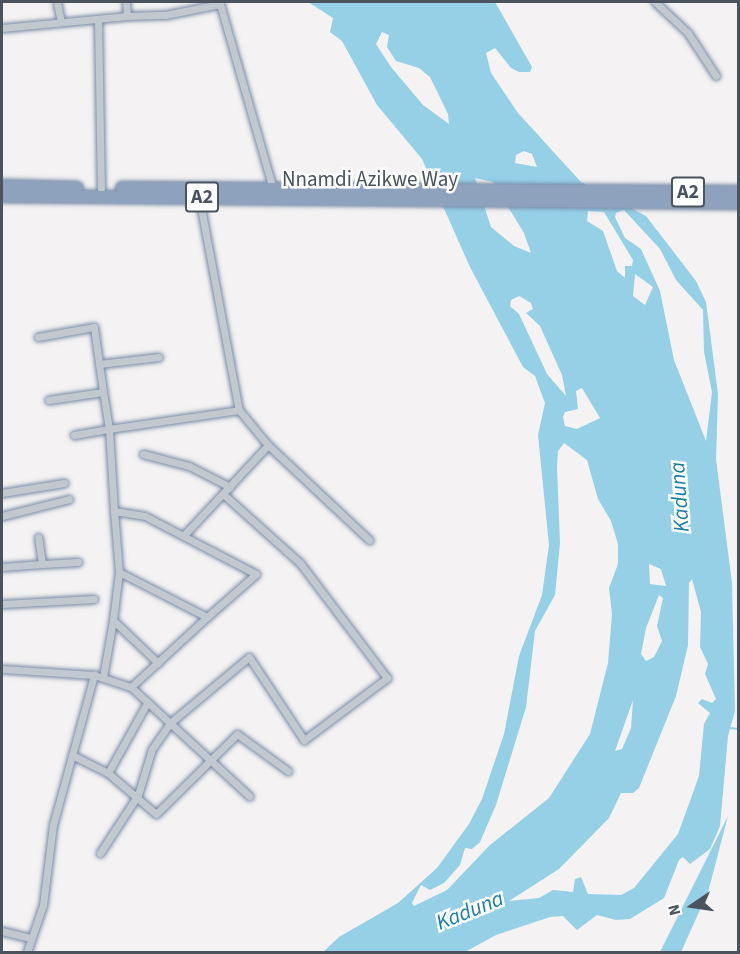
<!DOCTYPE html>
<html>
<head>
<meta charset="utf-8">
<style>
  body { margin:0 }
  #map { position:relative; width:740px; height:954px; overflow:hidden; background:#f4f2f2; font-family:"Source Sans 3",sans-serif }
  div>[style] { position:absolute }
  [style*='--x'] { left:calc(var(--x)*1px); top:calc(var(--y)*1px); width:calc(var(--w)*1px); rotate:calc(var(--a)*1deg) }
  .water>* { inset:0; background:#95d0e7 }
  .stream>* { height:1.5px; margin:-0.75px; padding:0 0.75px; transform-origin:0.75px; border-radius:0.75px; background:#95d0e7 }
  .roads { filter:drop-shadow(0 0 2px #798ca8) drop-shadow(0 0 2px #798ca8) }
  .street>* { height:7px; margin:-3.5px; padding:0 3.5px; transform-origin:3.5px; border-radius:3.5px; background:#c1c8cf }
  .highway>* { height:12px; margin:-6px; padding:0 6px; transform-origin:6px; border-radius:6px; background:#8ea1bd }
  span { translate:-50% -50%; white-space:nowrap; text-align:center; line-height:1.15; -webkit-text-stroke:5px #fff; paint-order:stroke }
  .shield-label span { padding:2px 4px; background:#fff; border:2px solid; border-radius:4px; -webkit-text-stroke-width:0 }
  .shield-label { font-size:20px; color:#4b545e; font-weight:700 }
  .street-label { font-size:21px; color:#4b545e }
  .water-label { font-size:22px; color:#177da6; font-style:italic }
  .frame { position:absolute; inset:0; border:3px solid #4b545e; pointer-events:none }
  .north { position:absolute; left:662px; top:876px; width:60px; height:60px; -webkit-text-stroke:4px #fff; paint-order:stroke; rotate:257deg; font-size:16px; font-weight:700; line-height:24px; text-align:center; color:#4b545e }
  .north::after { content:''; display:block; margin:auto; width:21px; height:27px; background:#4b545e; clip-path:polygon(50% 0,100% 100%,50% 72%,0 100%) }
</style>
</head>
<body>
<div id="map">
  <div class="water">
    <div style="clip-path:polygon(evenodd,308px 2px,495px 2px,532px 67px,530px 72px,519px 72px,511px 68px,495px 48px,486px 53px,491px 73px,518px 113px,581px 182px,646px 216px,696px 281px,706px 302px,718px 394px,716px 459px,732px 583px,735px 711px,728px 736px,720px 826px,710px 849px,690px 864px,683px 857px,679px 860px,664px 898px,630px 919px,616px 920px,597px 915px,577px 930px,563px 916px,550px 917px,496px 935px,465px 952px,323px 952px,339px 937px,398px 903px,437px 868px,469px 824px,482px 799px,504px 734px,519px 656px,542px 595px,549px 545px,538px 435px,545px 403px,535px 376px,523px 367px,470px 267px,422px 159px,377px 105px,342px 41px,330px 32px,333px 18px,308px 2px,382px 32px,389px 35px,387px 47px,396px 61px,419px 68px,430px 77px,448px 114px,449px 124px,423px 105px,391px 67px,376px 44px,382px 32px,308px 2px,524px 151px,532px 154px,537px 167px,515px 163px,516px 155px,524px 151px,308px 2px,475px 178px,493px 182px,524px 233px,531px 253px,514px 246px,491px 227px,475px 178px,308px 2px,624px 210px,660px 249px,676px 280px,703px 310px,704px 352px,712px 392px,706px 441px,674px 360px,660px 291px,641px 249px,625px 238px,615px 217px,616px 213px,624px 210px,308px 2px,588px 211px,604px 212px,633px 260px,632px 266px,625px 266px,625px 278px,617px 271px,603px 231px,587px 221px,588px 211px,308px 2px,635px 274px,653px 287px,645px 305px,633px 296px,635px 274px,308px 2px,519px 296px,531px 303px,533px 309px,526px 313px,540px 326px,562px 375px,566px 396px,547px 374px,519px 314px,510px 306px,511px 300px,519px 296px,308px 2px,582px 388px,600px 418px,577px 429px,565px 426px,563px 417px,565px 412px,578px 409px,576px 391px,582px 388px,308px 2px,564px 443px,587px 460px,598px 499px,611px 521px,618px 544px,618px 564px,609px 588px,612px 614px,608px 663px,590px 734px,549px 798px,490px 845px,447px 890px,414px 906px,412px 903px,421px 885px,430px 890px,444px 883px,460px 865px,465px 848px,472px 849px,480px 842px,496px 805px,526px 707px,535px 631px,555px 595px,560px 543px,557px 467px,558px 451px,564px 443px,308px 2px,649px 564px,661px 569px,666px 586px,650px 584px,649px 564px,308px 2px,692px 579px,701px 612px,700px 647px,708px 664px,705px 674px,716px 699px,712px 703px,702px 699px,698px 703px,710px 713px,704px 724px,699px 776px,678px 834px,634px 888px,621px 895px,588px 894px,581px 877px,575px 879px,573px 892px,553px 890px,539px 898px,509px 901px,559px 869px,609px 818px,621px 793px,633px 793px,639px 788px,676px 696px,688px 645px,689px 583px,692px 579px,308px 2px,659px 595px,663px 598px,657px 626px,662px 641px,654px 657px,646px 661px,641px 654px,646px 628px,659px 595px,308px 2px,633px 700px,631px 728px,622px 749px,615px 751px,633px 700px)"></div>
    <div style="clip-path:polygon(728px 816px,708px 892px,681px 952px,660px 952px)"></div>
  </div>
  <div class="stream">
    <div style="--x:730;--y:728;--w:8;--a:7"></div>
  </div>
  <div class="roads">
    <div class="street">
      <div style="--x:57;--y:2;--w:20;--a:79"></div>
      <div style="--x:655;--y:2;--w:45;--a:43.2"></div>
      <div style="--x:688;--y:33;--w:51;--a:56.9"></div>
      <div style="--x:127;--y:16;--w:38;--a:-2"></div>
      <div style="--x:165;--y:15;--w:56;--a:-11.3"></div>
      <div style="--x:220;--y:4;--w:192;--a:74"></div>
      <div style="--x:98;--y:20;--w:169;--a:89"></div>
      <div style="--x:2;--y:28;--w:126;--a:-5.5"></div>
      <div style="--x:127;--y:16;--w:14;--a:-94"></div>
      <div style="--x:199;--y:197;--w:217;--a:79.4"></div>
      <div style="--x:239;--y:410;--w:45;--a:50.4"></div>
      <div style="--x:38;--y:337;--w:57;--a:-10.1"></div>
      <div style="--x:94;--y:327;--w:66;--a:82.1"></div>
      <div style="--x:103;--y:392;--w:55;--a:171.6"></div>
      <div style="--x:99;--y:364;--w:60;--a:-6.7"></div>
      <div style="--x:74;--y:435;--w:36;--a:-10"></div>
      <div style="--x:109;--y:429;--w:37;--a:-99"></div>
      <div style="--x:143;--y:454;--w:48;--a:14.6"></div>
      <div style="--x:189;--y:466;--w:46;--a:27.1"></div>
      <div style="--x:2;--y:493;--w:63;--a:-9.2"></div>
      <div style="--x:114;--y:511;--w:82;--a:-93.5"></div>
      <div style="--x:109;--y:429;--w:131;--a:-8.3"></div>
      <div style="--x:2;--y:516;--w:69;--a:-14.2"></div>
      <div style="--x:185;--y:534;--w:122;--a:-47"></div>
      <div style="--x:268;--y:445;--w:139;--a:43.2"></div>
      <div style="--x:42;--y:564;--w:36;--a:-3"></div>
      <div style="--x:2;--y:567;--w:40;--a:-4.3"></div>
      <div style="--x:42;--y:564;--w:27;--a:-98"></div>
      <div style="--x:119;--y:572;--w:99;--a:27.1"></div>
      <div style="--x:207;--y:617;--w:103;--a:137.4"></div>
      <div style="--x:2;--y:604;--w:92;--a:-3.1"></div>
      <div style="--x:158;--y:663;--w:62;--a:-136.3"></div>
      <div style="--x:113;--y:620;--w:48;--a:-82.9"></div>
      <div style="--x:119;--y:572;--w:61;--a:-94.7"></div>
      <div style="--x:114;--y:511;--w:31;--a:9"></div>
      <div style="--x:145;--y:516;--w:125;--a:27.6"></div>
      <div style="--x:256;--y:574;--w:65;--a:138.7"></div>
      <div style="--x:2;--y:669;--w:92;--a:3.7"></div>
      <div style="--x:94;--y:675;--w:39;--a:18"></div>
      <div style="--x:131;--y:687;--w:161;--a:42.7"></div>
      <div style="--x:103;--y:677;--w:58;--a:-80"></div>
      <div style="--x:72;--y:755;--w:40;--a:26.6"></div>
      <div style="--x:108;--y:773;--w:63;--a:40.5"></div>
      <div style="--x:156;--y:814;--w:114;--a:-44.6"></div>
      <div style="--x:237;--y:734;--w:63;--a:36"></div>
      <div style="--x:108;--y:773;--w:80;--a:-60.9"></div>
      <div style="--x:100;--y:853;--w:69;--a:-56.8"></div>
      <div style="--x:138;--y:795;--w:48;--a:-73.1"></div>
      <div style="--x:152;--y:749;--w:32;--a:-55"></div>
      <div style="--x:170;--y:723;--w:103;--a:-39.9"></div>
      <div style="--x:249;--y:657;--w:100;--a:56.5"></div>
      <div style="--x:304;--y:740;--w:104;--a:-36.8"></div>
      <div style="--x:387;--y:678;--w:144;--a:-127.1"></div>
      <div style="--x:300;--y:563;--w:103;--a:-138.1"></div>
      <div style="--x:2;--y:931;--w:30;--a:14"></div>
      <div style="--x:27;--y:952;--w:50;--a:-71.2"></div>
      <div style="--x:43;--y:905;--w:81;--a:-82.9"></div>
      <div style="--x:53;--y:825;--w:156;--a:-74.7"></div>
    </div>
    <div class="highway">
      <div style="--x:2;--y:186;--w:75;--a:1.5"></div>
      <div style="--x:122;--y:188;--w:616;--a:0.37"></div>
      <div style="--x:2;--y:196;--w:736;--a:0.54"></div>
    </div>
  </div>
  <div class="shield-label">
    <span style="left:688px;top:192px">A2</span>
    <span style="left:202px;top:197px">A2</span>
  </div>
  <div class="street-label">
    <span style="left:370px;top:179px">Nnamdi Azikwe Way</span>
  </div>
  <div class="water-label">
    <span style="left:680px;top:497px;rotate:-94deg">Kaduna</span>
    <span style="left:470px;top:911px;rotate:-22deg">Kaduna</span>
  </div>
  <div class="frame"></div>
  <div class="north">N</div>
</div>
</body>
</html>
